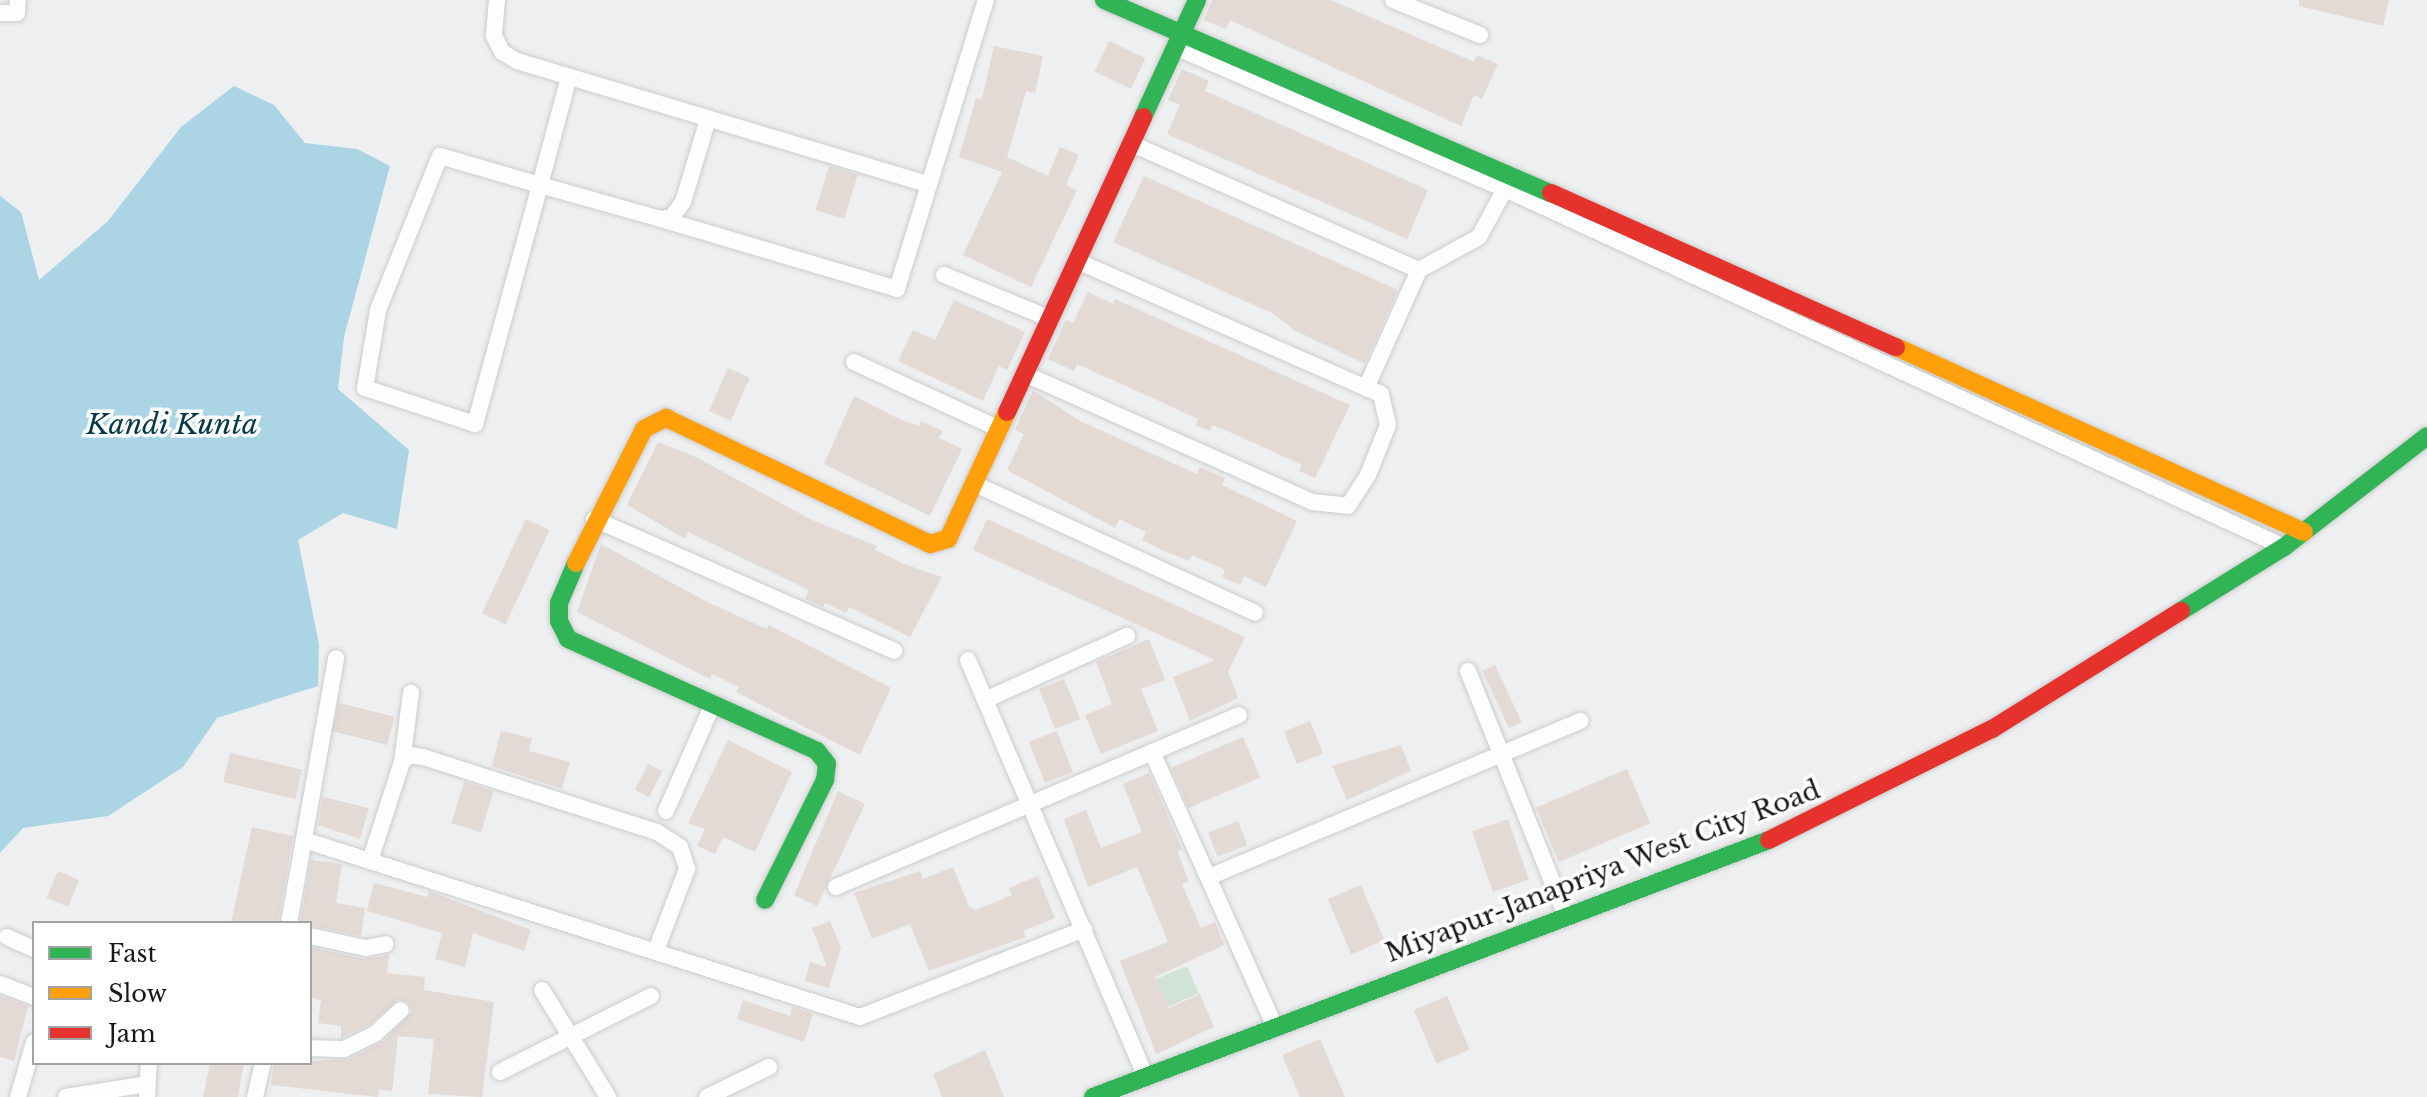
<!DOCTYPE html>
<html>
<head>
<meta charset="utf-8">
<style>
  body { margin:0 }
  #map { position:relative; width:2427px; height:1097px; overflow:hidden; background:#eeeff0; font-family:"Libre Baskerville",serif }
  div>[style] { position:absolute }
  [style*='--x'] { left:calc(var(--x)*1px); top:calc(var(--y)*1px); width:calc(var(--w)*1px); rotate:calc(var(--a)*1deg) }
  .green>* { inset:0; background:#d1e3d8; transform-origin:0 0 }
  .water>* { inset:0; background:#abd4e5 }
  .building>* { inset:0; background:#e3d9d5; transform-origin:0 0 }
  .roads { filter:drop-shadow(0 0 2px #cbcccd) drop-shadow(0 0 2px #cbcccd) }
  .street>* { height:16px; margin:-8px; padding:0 8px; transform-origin:8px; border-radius:8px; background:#fcfdfd }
  .fast>* { height:18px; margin:-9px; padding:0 9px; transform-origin:9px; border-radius:9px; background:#30b455 }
  .slow>* { height:18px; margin:-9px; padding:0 9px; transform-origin:9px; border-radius:9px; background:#ff9f0a }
  .jam>* { height:18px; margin:-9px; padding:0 9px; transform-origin:9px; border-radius:9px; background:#e5322d }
  span { translate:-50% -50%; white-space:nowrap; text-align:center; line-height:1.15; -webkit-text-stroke:7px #fff; paint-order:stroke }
  .street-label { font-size:26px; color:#171819 }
  .water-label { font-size:28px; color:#023a4a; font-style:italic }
  .legend { position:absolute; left:32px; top:921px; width:280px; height:144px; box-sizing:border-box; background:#fff; border:2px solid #a2a3a3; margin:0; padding:10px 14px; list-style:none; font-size:24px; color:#171819 }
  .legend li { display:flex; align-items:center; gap:16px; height:40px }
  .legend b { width:40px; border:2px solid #a2a3a3 }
</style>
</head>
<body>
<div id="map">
  <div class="green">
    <div style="left:1187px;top:966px;width:30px;height:34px;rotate:67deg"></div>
  </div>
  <div class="water">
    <div style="clip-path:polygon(234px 86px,274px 105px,305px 143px,357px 149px,390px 166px,344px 337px,338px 389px,409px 450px,397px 529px,343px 513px,298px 540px,319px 644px,318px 686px,217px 718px,183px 767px,108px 816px,23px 828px,0 853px,0 196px,21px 212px,39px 280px,108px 221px,181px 127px)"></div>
  </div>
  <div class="building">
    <div style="clip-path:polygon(1212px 0,1331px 0,1474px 62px,1477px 55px,1498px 64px,1482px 99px,1474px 95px,1461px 126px,1230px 20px,1226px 29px,1204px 20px)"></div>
    <div style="clip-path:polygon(2299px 0,2389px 0,2383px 26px,2299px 6px)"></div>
    <div style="left:1109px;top:41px;width:40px;height:34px;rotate:25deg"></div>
    <div style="clip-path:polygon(994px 46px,1043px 56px,1035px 93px,1026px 91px,1007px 157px,1048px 176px,1060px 147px,1079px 155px,1066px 185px,1077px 190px,1031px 287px,963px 255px,1002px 172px,959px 157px,976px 98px,982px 99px)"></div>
    <div style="clip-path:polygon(1182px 69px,1209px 81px,1205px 91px,1428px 190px,1407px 239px,1167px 134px,1180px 105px,1168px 100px)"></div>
    <div style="left:829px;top:166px;width:30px;height:46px;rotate:17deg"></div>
    <div style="clip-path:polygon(1144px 176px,1398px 290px,1365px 364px,1294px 330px,1274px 314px,1113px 242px)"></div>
    <div style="clip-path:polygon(1088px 292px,1113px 304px,1115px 299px,1350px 405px,1315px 478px,1299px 471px,1302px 465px,1239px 436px,1212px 425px,1210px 431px,1196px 425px,1198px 419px,1146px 395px,1077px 364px,1074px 371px,1048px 359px,1066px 320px,1073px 323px)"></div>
    <div style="clip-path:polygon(954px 300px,1025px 332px,1007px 370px,999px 366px,983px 401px,898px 361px,913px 330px,935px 340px)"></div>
    <div style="left:728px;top:368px;width:24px;height:47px;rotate:24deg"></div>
    <div style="clip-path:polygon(1033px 390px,1080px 421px,1197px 474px,1200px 467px,1225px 478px,1222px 485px,1297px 521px,1266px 587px,1244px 576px,1240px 585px,1222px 577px,1225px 570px,1192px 555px,1189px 561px,1162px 550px,1142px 540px,1146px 532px,1119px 519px,1115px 528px,1007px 470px,1024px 434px,1015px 430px)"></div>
    <div style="clip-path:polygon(854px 396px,901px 420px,919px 426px,921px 421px,943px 431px,939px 438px,962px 449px,930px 516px,824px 464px)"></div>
    <div style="clip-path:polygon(658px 442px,698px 458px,812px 520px,877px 546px,875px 550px,904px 564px,942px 577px,910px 637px,849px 607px,846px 613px,825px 603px,823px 607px,805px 599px,809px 590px,688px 532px,685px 539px,627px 505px)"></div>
    <div style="left:526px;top:519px;width:26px;height:104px;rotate:25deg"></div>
    <div style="clip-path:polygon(987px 519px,1245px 637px,1228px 672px,1238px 698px,1190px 721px,1173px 677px,1215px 660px,973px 550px)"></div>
    <div style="clip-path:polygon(601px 544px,707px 602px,767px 629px,769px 625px,891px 688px,860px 755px,736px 692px,739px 687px,712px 674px,710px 679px,577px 612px)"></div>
    <div style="clip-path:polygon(1149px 639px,1165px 680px,1141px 689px,1158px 731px,1101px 754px,1085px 715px,1112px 704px,1096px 662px)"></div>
    <div style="left:1495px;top:665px;width:63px;height:14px;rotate:65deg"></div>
    <div style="left:1064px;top:679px;width:43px;height:27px;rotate:68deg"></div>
    <div style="left:339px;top:703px;width:57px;height:29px;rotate:14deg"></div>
    <div style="left:1310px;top:721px;width:35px;height:28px;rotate:68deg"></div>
    <div style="clip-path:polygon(501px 731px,532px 738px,529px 751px,570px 762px,562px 789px,492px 766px)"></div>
    <div style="left:1057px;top:731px;width:44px;height:30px;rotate:69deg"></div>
    <div style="left:1243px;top:737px;width:44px;height:78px;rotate:67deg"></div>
    <div style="clip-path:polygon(728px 740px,792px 772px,755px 852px,723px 837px,715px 854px,697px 846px,705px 829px,688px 823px)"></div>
    <div style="clip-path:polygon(1401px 745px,1411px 771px,1347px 800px,1332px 766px)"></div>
    <div style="left:230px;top:753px;width:74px;height:30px;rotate:13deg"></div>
    <div style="left:648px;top:764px;width:16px;height:29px;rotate:27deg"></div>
    <div style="left:1627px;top:769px;width:59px;height:99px;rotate:67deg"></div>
    <div style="clip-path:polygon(1149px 773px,1182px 849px,1177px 851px,1189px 881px,1182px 884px,1201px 928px,1215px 922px,1224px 945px,1155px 977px,1169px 1008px,1200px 994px,1214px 1027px,1156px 1054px,1120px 961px,1168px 942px,1137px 867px,1088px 887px,1064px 819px,1086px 810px,1101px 848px,1142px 832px,1123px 784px)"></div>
    <div style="left:464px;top:782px;width:31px;height:43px;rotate:17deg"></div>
    <div style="clip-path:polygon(838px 791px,865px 804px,817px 906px,794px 895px)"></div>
    <div style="clip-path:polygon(323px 797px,369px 808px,360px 839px,318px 825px)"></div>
    <div style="left:1508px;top:819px;width:64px;height:38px;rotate:71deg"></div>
    <div style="left:1238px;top:821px;width:26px;height:32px;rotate:69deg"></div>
    <div style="clip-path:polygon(252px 827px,293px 836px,278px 923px,231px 923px)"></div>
    <div style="clip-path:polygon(311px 860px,342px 864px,336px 903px,365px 908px,361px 936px,300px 923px)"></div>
    <div style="clip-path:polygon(953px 867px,969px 907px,976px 910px,1012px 895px,1009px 888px,1038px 876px,1055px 918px,1023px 931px,1026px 937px,929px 971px,910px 924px,872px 939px,854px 893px,920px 871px,923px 879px)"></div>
    <div style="left:58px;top:871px;width:23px;height:29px;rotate:23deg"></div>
    <div style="clip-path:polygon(374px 883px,427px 897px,429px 891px,531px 930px,524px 951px,473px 933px,465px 967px,435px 959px,442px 933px,367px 911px)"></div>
    <div style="left:1361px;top:885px;width:60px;height:36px;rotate:67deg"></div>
    <div style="clip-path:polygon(830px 921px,841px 947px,829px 988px,805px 981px,810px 962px,827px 967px,812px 928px)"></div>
    <div style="clip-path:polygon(310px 947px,364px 959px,389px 955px,387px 973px,425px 977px,424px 990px,494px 1002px,482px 1097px,428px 1094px,434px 1039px,398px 1036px,392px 1091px,379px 1089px,378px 1097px,271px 1085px,274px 1063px,349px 1059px,382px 1042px,412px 1012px,408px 1002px,398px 1000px,369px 1025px,341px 1038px,341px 1026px,318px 1023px,321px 1000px,310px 997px)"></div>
    <div style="clip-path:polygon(0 996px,28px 1006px,14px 1061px,0 1057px)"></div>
    <div style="left:1447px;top:996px;width:58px;height:36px;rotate:67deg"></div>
    <div style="clip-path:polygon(743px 1000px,790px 1016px,792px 1007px,813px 1014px,804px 1042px,737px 1019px)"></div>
    <div style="clip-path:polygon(1320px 1039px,1345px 1097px,1300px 1097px,1282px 1055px)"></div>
    <div style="clip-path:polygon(985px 1050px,1004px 1097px,942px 1097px,933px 1074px)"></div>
    <div style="clip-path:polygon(210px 1063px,244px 1063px,238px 1097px,203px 1097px)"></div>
  </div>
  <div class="roads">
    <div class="street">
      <div style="--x:497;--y:0;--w:36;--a:95"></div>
      <div style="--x:494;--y:36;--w:18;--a:63"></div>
      <div style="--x:502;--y:52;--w:17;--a:31"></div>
      <div style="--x:517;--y:61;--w:429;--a:16.7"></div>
      <div style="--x:1393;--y:0;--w:94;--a:21.9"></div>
      <div style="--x:0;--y:13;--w:17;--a:0"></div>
      <div style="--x:17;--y:13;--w:13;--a:-86"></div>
      <div style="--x:1177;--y:48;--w:357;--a:23.3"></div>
      <div style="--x:1505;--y:189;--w:857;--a:24.68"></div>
      <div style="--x:569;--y:77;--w:112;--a:105"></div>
      <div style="--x:540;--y:185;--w:248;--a:105.2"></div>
      <div style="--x:475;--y:424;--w:116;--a:-161.9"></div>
      <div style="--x:365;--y:388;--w:79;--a:-80.5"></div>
      <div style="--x:378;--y:310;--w:166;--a:-68.1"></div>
      <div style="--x:440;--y:156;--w:104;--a:16.2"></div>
      <div style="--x:540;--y:185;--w:126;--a:15.7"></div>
      <div style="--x:661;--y:219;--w:11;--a:-10"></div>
      <div style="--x:672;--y:217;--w:19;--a:-54"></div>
      <div style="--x:683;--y:202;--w:87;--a:-73.2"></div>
      <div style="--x:1132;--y:144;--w:313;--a:23.7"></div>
      <div style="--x:661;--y:219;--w:246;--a:16.5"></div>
      <div style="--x:897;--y:289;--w:302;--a:-72.9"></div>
      <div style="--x:1077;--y:261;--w:316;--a:23.7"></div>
      <div style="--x:1366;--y:388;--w:129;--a:-65.8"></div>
      <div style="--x:1419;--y:270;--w:68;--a:-28.8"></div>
      <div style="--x:1479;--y:237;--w:55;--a:-61.6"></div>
      <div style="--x:944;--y:275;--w:116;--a:22.4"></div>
      <div style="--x:854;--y:362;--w:161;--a:24.7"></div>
      <div style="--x:1025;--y:374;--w:314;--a:24"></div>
      <div style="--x:1312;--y:502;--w:36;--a:6"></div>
      <div style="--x:1348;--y:506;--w:37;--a:-57"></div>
      <div style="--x:1368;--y:475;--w:54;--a:-68.2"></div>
      <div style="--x:1388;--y:425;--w:32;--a:-103"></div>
      <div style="--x:1381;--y:394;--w:16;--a:-158"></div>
      <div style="--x:975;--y:484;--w:308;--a:24.7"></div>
      <div style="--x:594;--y:519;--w:328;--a:23.7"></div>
      <div style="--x:968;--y:660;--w:451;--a:66.9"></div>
      <div style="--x:1468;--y:671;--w:266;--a:68.2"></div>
      <div style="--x:985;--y:700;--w:156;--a:-24.3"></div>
      <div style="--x:1152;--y:752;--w:299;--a:65.9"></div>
      <div style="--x:402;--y:762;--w:70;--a:-82.6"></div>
      <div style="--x:666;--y:811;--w:115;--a:-66.3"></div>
      <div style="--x:304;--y:840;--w:583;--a:17.66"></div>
      <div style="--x:860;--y:1017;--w:241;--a:-21.4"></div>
      <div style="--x:370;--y:861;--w:104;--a:-72.1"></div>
      <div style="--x:402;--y:762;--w:11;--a:-41"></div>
      <div style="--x:410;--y:755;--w:13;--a:9"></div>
      <div style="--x:423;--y:757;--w:246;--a:17.8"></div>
      <div style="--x:657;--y:832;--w:27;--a:33"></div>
      <div style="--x:680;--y:847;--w:23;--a:72"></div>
      <div style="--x:687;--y:869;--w:87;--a:110.9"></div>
      <div style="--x:1209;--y:877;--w:403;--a:-22.8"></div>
      <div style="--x:836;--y:887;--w:438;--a:-23.1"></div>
      <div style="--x:289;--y:923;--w:269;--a:-79.9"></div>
      <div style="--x:310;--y:936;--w:57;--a:12.1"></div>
      <div style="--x:366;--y:948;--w:20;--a:-11"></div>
      <div style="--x:7;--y:937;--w:30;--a:24"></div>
      <div style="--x:0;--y:984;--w:36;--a:21"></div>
      <div style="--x:542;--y:990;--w:126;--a:58.3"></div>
      <div style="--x:310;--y:1048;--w:34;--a:2"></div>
      <div style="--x:344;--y:1049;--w:34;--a:-26"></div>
      <div style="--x:375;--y:1034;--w:35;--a:-43"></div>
      <div style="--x:500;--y:1072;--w:169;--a:-26.7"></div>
      <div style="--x:18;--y:1097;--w:57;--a:-73.8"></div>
      <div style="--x:66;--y:1097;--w:82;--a:-9.1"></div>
      <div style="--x:147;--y:1097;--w:34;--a:-87"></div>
      <div style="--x:255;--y:1097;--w:35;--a:-77"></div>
      <div style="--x:707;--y:1097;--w:69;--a:-25.8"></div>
    </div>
    <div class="fast">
      <div style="--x:1104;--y:0;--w:487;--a:23.4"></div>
      <div style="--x:1143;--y:117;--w:129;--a:-65.2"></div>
      <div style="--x:576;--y:563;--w:43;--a:113"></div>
      <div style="--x:559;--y:603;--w:18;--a:90"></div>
      <div style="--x:559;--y:621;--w:20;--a:63"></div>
      <div style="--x:568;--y:639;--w:273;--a:24.2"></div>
      <div style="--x:817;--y:751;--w:16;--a:52"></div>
      <div style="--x:827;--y:764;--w:16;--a:97"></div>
      <div style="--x:825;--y:780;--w:134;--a:116.6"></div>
      <div style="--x:2181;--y:611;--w:121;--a:-31.9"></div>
      <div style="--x:2284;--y:547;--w:181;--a:-37.8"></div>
      <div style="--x:1093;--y:1097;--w:723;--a:-20.82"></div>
    </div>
    <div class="slow">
      <div style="--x:1896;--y:347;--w:448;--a:24.4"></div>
      <div style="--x:576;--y:563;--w:150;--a:-63.1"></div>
      <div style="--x:644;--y:429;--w:25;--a:-27"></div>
      <div style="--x:666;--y:418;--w:293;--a:25.5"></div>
      <div style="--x:930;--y:544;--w:19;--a:-16"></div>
      <div style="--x:948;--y:539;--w:140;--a:-65.1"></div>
    </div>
    <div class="jam">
      <div style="--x:1551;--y:193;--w:378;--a:24.1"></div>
      <div style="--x:1007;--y:412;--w:325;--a:-65.2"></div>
      <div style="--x:1769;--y:840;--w:249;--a:-26.5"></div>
      <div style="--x:1992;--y:729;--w:223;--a:-32"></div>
    </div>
  </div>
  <div class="street-label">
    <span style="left:1603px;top:872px;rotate:-21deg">Miyapur-Janapriya West City Road</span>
  </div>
  <div class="water-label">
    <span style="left:172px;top:425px">Kandi Kunta</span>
  </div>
  <ul class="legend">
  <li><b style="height:10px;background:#30b455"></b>Fast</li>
  <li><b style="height:10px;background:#ff9f0a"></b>Slow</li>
  <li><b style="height:10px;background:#e5322d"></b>Jam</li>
  </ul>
</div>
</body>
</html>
